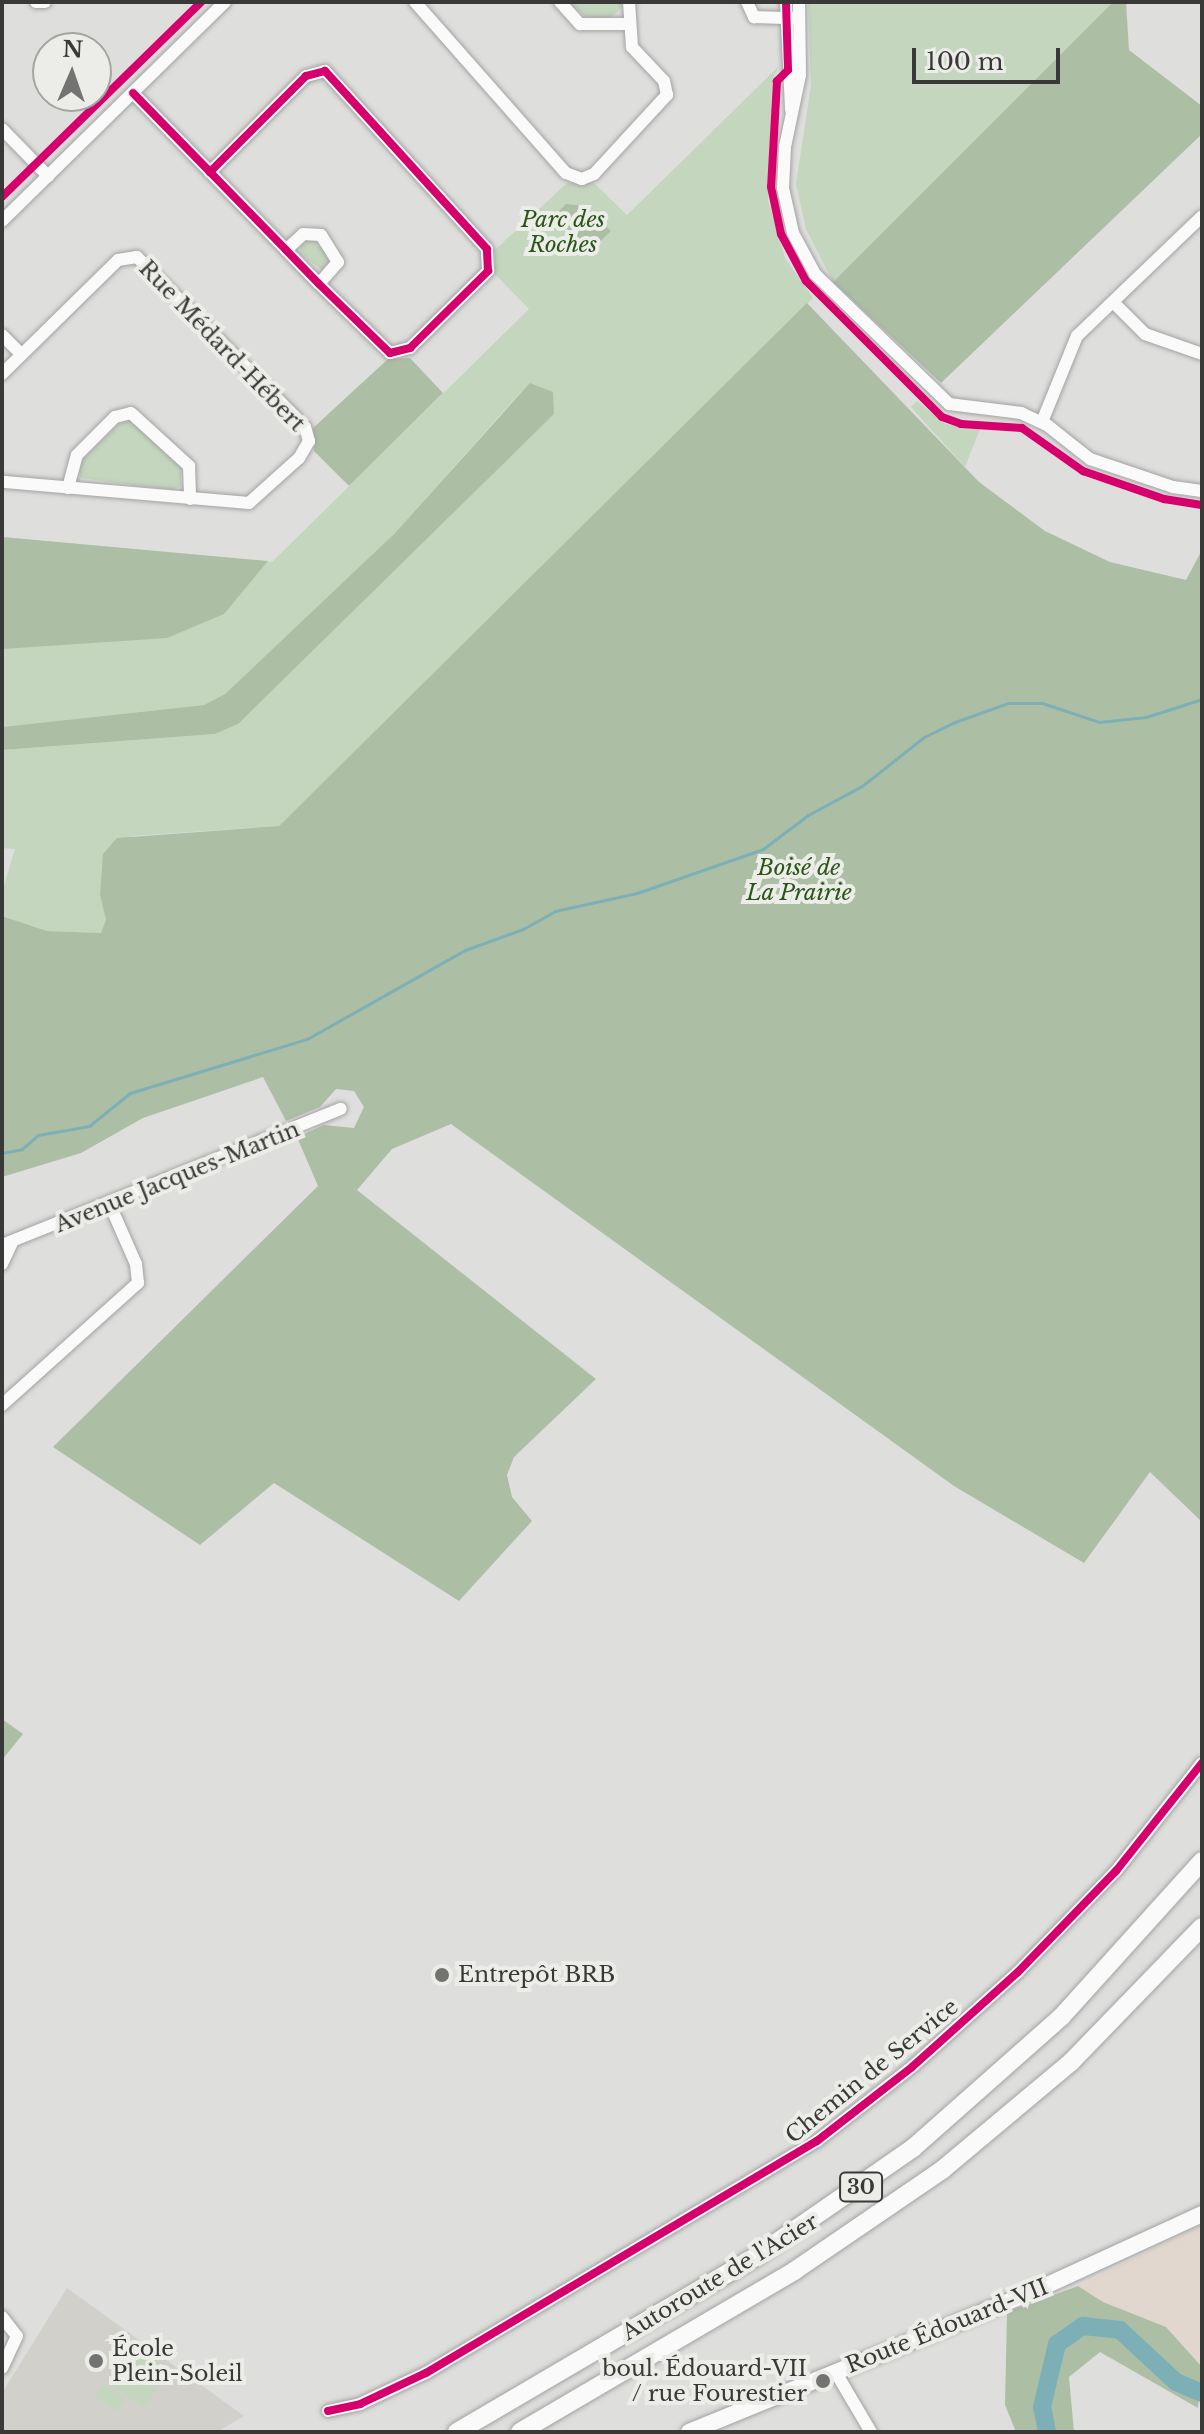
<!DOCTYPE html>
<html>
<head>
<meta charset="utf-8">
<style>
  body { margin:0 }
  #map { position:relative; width:1204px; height:2434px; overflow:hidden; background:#dededd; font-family:"Libre Baskerville",serif }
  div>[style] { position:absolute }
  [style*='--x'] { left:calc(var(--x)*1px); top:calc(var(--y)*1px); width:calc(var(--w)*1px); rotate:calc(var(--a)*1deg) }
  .industrial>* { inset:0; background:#e1d7ce }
  .built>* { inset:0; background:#d1d0cb }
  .green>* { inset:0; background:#c4d6be; transform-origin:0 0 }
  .forest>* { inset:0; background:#acbfa5 }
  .stream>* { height:3px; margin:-1.5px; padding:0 1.5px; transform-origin:1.5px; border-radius:1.5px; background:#7db0b6 }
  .river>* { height:18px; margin:-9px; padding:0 9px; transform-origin:9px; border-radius:9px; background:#7db0b6 }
  .roads { filter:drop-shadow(0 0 2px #a3a3a2) drop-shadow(0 0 2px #a3a3a2) }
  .minor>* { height:12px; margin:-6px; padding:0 6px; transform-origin:6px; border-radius:6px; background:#fafafa }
  .major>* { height:16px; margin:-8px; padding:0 8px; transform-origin:8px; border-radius:8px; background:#fafafa }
  .highway>* { height:18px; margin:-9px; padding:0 9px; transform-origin:9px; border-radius:9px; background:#fafafa }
  .cycleway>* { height:8px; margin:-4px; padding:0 4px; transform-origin:4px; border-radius:4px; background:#d6006c }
  .dots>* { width:22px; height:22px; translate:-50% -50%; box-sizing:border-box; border:4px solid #ecece9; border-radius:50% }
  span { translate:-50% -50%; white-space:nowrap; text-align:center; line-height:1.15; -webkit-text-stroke:8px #ecece9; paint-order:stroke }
  .shield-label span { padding:2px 6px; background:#ecece9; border:2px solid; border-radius:6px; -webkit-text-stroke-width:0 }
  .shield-label { font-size:20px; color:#393937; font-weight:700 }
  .park-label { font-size:22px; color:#2a5516; font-style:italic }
  .street-label { font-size:22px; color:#393937 }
  .poi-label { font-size:22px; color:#393937 }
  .left { translate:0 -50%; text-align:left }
  .right { translate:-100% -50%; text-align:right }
  .frame { position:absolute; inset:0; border:4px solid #393937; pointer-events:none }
  .north { position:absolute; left:32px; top:32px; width:80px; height:80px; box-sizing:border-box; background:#ecece9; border:2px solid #a4a4a2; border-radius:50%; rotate:2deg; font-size:22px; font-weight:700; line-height:32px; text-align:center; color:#393937 }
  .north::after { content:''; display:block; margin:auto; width:28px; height:36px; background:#737371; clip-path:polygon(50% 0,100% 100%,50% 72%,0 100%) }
  .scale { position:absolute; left:912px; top:48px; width:148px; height:36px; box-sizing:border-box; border:4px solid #393937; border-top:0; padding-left:10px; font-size:24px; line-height:28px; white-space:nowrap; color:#393937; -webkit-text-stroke:6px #ecece9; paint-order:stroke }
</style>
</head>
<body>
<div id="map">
  <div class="industrial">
    <div style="clip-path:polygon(1202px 2225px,1202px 2367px,1166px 2327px,1103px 2302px,1078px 2286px)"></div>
  </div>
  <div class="built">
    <div style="clip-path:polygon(67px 2288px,244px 2416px,217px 2432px,2px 2432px,2px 2393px)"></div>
  </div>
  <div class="green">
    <div style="clip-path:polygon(568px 2px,622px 2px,622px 7px,611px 18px,587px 18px)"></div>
    <div style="clip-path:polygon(808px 2px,1113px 2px,833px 282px,806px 229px,796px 184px,811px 85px)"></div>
    <div style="clip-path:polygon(779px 66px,772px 80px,768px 200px,785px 258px,813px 298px,279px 826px,132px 836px,100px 895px,106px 920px,102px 933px,47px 931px,2px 916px,2px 892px,15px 849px,2px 848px,2px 750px,215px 734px,238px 724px,526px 386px,395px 533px,225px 694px,204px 705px,2px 727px,2px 537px,272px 562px,529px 309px,495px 274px,495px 250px,567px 183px,594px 183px,627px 215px)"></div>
    <div style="clip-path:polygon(313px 239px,331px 260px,322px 270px,300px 254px,301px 245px)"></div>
    <div style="clip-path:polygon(917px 401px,945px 424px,980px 429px,965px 467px,911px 407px)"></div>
    <div style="clip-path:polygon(130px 420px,181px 467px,181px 486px,172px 490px,80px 478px,80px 462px,119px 424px)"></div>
    <div style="left:137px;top:2346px;width:40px;height:23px;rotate:35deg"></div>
    <div style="left:123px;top:2367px;width:40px;height:22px;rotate:34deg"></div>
    <div style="left:103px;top:2384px;width:27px;height:15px;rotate:33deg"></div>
  </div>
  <div class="forest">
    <div style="clip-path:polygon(1113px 2px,1126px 2px,1129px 50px,1202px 106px,1202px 134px,941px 383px,833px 282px)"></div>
    <div style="clip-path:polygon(566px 204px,585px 206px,611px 231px,589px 252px,555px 215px)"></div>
    <div style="clip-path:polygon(807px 303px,979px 482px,1045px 531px,1110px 562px,1186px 580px,1202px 550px,1202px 1522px,1150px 1472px,1084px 1563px,954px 1486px,451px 1124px,392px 1149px,357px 1190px,596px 1379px,514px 1457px,507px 1475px,512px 1497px,532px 1521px,459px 1601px,274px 1483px,200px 1545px,53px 1447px,318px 1186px,297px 1137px,324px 1125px,354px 1128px,364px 1107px,354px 1091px,336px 1089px,320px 1107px,286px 1121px,263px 1077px,143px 1118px,81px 1153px,2px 1177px,2px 916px,47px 931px,101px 933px,106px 920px,100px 895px,103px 854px,117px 838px,279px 826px)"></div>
    <div style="clip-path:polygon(410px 358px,443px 393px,349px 486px,314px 451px,313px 428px,388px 359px)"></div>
    <div style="clip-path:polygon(530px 383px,553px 392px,554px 414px,238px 724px,215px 734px,2px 750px,2px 727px,204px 705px,225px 694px,395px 533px)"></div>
    <div style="clip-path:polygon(2px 537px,268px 561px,224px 614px,167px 638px,2px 649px)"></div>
    <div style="clip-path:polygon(2px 1719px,23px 1734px,2px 1760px)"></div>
    <div style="clip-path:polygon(1078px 2286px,1103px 2302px,1166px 2327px,1202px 2367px,1198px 2408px,1100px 2352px,1069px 2377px,1074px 2432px,1016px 2432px,1005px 2405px,1007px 2312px)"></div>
  </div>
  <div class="stream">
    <div style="--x:2;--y:1153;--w:20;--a:-11"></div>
    <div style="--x:22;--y:1149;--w:21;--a:-41"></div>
    <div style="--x:38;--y:1135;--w:52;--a:-10"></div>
    <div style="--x:89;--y:1126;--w:53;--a:-38.8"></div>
    <div style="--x:130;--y:1093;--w:185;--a:-17"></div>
    <div style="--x:307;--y:1039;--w:181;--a:-29.4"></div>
    <div style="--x:465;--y:950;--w:62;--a:-19.9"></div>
    <div style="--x:523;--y:929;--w:37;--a:-29"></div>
    <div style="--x:555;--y:911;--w:84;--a:-12.4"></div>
    <div style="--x:637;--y:893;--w:133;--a:-19.2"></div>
    <div style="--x:763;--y:849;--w:56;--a:-37.1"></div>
    <div style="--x:808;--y:815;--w:61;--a:-28.2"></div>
    <div style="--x:862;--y:786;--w:79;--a:-38.3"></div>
    <div style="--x:924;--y:737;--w:34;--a:-26"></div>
    <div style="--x:955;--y:722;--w:56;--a:-19.7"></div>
    <div style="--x:1008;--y:703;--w:34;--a:0"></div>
    <div style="--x:1042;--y:703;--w:60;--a:18.4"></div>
    <div style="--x:1099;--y:722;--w:47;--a:-6.1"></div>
    <div style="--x:1146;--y:717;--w:59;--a:-17.8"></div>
  </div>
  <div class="river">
    <div style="--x:1047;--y:2432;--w:25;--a:-101"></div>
    <div style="--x:1042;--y:2407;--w:65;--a:-76.6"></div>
    <div style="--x:1057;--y:2344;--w:32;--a:-35"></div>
    <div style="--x:1083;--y:2326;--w:37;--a:6"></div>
    <div style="--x:1120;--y:2330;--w:76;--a:42.9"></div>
    <div style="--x:1176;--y:2382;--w:28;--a:23"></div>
  </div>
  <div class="roads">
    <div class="minor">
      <div style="--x:36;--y:2;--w:9;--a:0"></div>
      <div style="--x:415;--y:2;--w:228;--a:48.6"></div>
      <div style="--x:566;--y:173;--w:17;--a:21"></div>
      <div style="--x:582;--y:179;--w:13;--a:-23"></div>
      <div style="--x:594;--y:174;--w:108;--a:-47.3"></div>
      <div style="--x:667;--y:95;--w:14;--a:-102"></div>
      <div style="--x:664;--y:81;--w:47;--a:-133.3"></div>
      <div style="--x:632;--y:47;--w:45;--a:-93.8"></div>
      <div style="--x:560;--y:2;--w:30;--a:48"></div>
      <div style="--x:580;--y:24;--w:49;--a:0"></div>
      <div style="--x:747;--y:2;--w:17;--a:65"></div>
      <div style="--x:754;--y:17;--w:38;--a:2"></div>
      <div style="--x:786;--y:2;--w:108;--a:87.3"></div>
      <div style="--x:799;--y:2;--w:73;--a:89.2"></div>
      <div style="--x:800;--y:75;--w:74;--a:101.8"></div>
      <div style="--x:785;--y:147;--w:41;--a:92.8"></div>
      <div style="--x:783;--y:188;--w:46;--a:77.5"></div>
      <div style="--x:793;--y:233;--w:47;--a:61.8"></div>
      <div style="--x:815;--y:274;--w:187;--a:44.1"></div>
      <div style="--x:949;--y:404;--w:73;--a:7.1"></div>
      <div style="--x:1021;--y:413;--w:29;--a:25"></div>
      <div style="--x:1047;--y:425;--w:55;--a:38.3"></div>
      <div style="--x:1090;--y:459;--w:88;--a:18.6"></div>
      <div style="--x:1173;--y:487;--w:29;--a:8"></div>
      <div style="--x:133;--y:93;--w:110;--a:45.7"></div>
      <div style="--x:210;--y:172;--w:109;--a:45.7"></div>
      <div style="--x:286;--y:250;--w:47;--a:45.9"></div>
      <div style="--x:319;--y:284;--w:99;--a:44.2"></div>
      <div style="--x:390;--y:353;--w:21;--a:-14"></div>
      <div style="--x:410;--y:348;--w:110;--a:-44.6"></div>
      <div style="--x:488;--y:271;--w:22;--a:-93"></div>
      <div style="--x:487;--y:249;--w:241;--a:-132.3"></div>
      <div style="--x:325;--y:71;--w:20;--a:165"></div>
      <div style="--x:306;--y:76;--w:136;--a:135"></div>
      <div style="--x:2;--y:129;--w:66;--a:45.6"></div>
      <div style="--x:2;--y:221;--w:313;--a:-44.5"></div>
      <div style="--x:286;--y:250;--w:23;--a:-43"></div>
      <div style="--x:303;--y:234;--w:18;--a:3"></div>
      <div style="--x:321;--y:235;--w:32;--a:58"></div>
      <div style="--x:338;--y:262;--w:29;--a:131"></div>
      <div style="--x:1113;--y:302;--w:45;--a:45"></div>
      <div style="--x:1145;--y:334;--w:60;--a:19.3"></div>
      <div style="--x:2;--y:335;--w:27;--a:45"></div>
      <div style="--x:2;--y:374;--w:163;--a:-44.5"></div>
      <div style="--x:118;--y:260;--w:19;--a:-9"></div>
      <div style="--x:137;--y:257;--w:239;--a:45.3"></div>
      <div style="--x:305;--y:427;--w:15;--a:74"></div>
      <div style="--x:309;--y:441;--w:20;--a:120"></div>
      <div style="--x:299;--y:458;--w:67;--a:138"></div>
      <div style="--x:249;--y:503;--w:248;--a:-175.1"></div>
      <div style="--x:1042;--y:422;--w:93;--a:-67.9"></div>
      <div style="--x:1077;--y:336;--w:173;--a:-43.8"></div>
      <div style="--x:68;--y:488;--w:34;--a:-75"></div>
      <div style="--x:77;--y:455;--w:54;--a:-45"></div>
      <div style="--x:115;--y:417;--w:16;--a:-14"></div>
      <div style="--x:131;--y:413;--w:79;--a:42.4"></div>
      <div style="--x:189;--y:466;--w:33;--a:88"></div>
      <div style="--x:2;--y:1245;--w:365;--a:-21.9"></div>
      <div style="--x:2;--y:1264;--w:23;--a:-65"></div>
      <div style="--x:2;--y:1405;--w:183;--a:-41.9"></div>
      <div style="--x:138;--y:1283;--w:19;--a:-96"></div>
      <div style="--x:136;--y:1264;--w:64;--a:-113.8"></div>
      <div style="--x:2;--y:2317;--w:24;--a:52"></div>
      <div style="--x:17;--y:2336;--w:35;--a:115"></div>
      <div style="--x:835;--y:2371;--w:71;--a:59.5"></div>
      <div style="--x:328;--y:2411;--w:33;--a:-12"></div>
      <div style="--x:360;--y:2404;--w:73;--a:-25.2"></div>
      <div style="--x:426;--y:2373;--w:455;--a:-30.7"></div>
      <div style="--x:817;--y:2141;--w:120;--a:-37.9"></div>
      <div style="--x:912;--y:2067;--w:142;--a:-41.9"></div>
      <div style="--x:1018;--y:1972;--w:141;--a:-45.9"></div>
      <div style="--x:1116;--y:1871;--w:138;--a:-51.5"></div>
    </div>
    <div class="major">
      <div style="--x:689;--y:2432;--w:366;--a:-22.2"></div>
      <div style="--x:1028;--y:2294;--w:192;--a:-24.7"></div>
    </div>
    <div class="highway">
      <div style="--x:457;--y:2432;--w:351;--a:-30.4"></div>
      <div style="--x:760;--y:2254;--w:186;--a:-34.7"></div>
      <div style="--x:913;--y:2148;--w:199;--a:-41.5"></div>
      <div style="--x:1062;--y:2016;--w:209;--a:-47.9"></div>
      <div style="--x:520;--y:2432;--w:318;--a:-30.4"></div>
      <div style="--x:794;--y:2271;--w:179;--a:-34.3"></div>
      <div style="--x:942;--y:2170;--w:168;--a:-39.9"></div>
      <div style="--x:1071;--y:2062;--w:188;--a:-45.9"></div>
    </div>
  </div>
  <div class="cycleway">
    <div style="--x:786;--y:2;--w:68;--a:88.3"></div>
    <div style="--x:788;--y:70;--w:16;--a:135"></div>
    <div style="--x:777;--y:81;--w:106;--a:93.2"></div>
    <div style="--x:771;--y:187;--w:48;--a:78"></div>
    <div style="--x:781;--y:234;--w:53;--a:62"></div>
    <div style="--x:806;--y:281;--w:192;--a:45"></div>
    <div style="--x:942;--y:417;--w:20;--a:20"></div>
    <div style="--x:961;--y:424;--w:61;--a:3.8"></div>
    <div style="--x:1022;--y:428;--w:75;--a:35.2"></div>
    <div style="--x:1083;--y:471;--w:86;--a:19.1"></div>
    <div style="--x:1164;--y:499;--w:38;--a:9"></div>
    <div style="--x:133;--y:93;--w:110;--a:45.7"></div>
    <div style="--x:210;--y:172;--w:109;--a:45.7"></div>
    <div style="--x:286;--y:250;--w:47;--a:45.9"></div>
    <div style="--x:319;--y:284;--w:99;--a:44.2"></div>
    <div style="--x:390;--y:353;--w:21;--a:-14"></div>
    <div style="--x:410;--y:348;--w:110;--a:-44.6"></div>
    <div style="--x:488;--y:271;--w:22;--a:-93"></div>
    <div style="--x:487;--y:249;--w:241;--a:-132.3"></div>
    <div style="--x:325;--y:71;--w:20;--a:165"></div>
    <div style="--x:306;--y:76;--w:136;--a:135"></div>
    <div style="--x:2;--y:197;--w:279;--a:-44.4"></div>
    <div style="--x:328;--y:2411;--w:33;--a:-12"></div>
    <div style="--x:360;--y:2404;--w:73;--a:-25.2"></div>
    <div style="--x:426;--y:2373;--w:455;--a:-30.7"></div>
    <div style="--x:817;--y:2141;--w:120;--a:-37.9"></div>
    <div style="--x:912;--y:2067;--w:142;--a:-41.9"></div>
    <div style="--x:1018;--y:1972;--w:141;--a:-45.9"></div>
    <div style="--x:1116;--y:1871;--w:138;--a:-51.5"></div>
  </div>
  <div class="dots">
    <div style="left:442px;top:1975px;background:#737371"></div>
    <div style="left:96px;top:2361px;background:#737371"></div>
    <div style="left:823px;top:2381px;background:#737371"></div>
  </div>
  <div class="shield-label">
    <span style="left:861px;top:2187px">30</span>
  </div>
  <div class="park-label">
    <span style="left:563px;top:232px">Parc des<br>Roches</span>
    <span style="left:799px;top:880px">Boisé de<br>La Prairie</span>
  </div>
  <div class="street-label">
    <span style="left:222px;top:346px;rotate:46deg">Rue Médard-Hébert</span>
    <span style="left:177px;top:1177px;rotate:-22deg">Avenue Jacques-Martin</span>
    <span style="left:872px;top:2071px;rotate:-39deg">Chemin de Service</span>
    <span style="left:720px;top:2277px;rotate:-31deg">Autoroute de l'Acier</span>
    <span style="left:947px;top:2326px;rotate:-22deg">Route Édouard-VII</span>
  </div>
  <div class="poi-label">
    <span class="left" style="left:458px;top:1975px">Entrepôt BRB</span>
    <span class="left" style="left:112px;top:2361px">École<br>Plein-Soleil</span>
    <span class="right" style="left:807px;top:2381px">boul. Édouard-VII<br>/ rue Fourestier</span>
  </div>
  <div class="frame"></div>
  <div class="north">N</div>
  <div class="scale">100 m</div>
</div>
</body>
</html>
